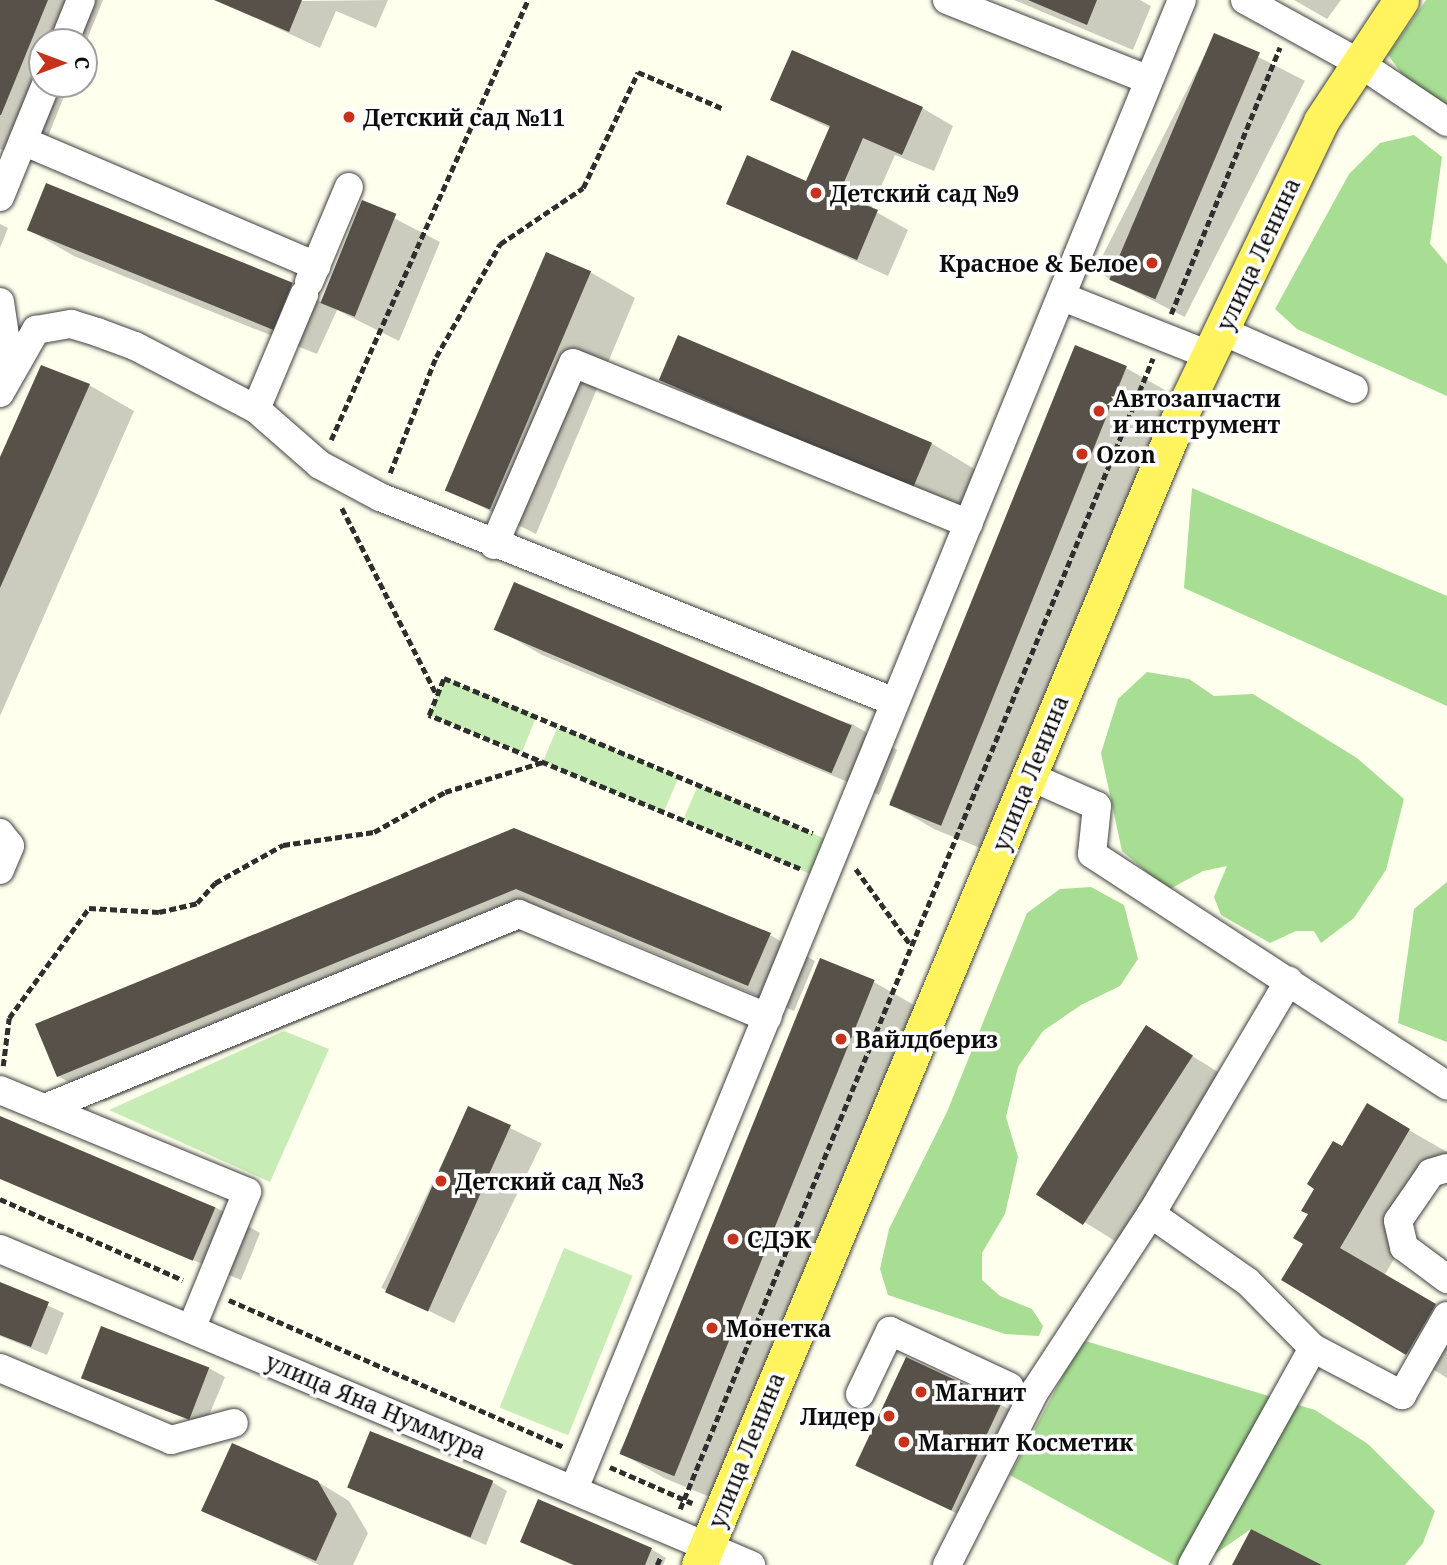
<!DOCTYPE html>
<html>
<head>
<meta charset="utf-8">
<style>
  body { margin:0 }
  #map { position:relative; width:1447px; height:1565px; overflow:hidden; background:#ffe; font-family:"Noto Serif",serif }
  div>[style] { position:absolute }
  [style*='--x'] { left:calc(var(--x)*1px); top:calc(var(--y)*1px); width:calc(var(--w)*1px); rotate:calc(var(--a)*1deg) }
  .green>* { inset:0; background:#c8ecb5; transform-origin:0 0 }
  .forest>* { inset:0; background:#a8de93 }
  .shadow>* { inset:0; background:#0003; transform-origin:0 0 }
  .building>* { inset:0; background:#575149; transform-origin:0 0 }
  .path>* { height:4.5px; margin-top:-2.25px; transform-origin:0; background:repeating-linear-gradient(90deg,#2f2f2f 0 7px,transparent 0 10.5px) }
  .roads { filter:drop-shadow(0 0 2px #404040) drop-shadow(0 0 2px #404040) }
  .minor>* { height:28px; margin:-14px; padding:0 14px; transform-origin:14px; border-radius:14px; background:#fff }
  .major>* { height:35px; margin:-17.5px; padding:0 17.5px; transform-origin:17.5px; border-radius:17.5px; background:#fff45e }
  .dots>* { width:19px; height:19px; translate:-50% -50%; box-sizing:border-box; border:4px solid #fff; border-radius:50% }
  span { translate:-50% -50%; white-space:nowrap; text-align:center; line-height:1.15; -webkit-text-stroke:7px #fff; paint-order:stroke }
  .poi-label { font-size:23px; color:#0d0d0d; font-weight:700 }
  .left { translate:0 -50%; text-align:left }
  .right { translate:-100% -50%; text-align:right }
  .street-label { font-size:23px; color:#0d0d0d }
  .north { position:absolute; left:28px; top:28px; width:70px; height:70px; box-sizing:border-box; background:#fff; border:2px solid #9e9e9e; border-radius:50%; rotate:90deg; font-size:19px; font-weight:700; line-height:28px; text-align:center; color:#0d0d0d }
  .north::after { content:''; display:block; margin:auto; width:24px; height:32px; background:#c6321c; clip-path:polygon(50% 0,100% 100%,50% 72%,0 100%) }
</style>
</head>
<body>
<div id="map">
  <div class="green">
    <div style="left:444px;top:678px;width:100px;height:40px;rotate:22deg"></div>
    <div style="left:558px;top:726px;width:131px;height:39px;rotate:23deg"></div>
    <div style="left:698px;top:785px;width:143px;height:38px;rotate:23deg"></div>
    <div style="clip-path:polygon(284px 1031px,329px 1049px,270px 1182px,109px 1110px)"></div>
    <div style="left:564px;top:1248px;width:74px;height:172px;rotate:22deg"></div>
  </div>
  <div class="forest">
    <div style="clip-path:polygon(1426px 0,1447px 0,1447px 109px,1413px 89px,1388px 55px)"></div>
    <div style="clip-path:polygon(1414px 135px,1442px 157px,1430px 244px,1447px 264px,1447px 396px,1297px 329px,1275px 309px,1349px 174px,1380px 143px)"></div>
    <div style="clip-path:polygon(1192px 488px,1447px 596px,1447px 706px,1184px 588px)"></div>
    <div style="clip-path:polygon(1147px 672px,1189px 679px,1214px 696px,1253px 694px,1357px 758px,1404px 799px,1386px 870px,1354px 918px,1321px 943px,1314px 931px,1296px 931px,1270px 943px,1221px 915px,1214px 897px,1227px 866px,1203px 871px,1168px 890px,1122px 851px,1101px 753px,1118px 699px)"></div>
    <div style="clip-path:polygon(1447px 882px,1447px 1042px,1398px 1023px,1414px 909px)"></div>
    <div style="clip-path:polygon(1091px 887px,1124px 905px,1138px 959px,1120px 986px,1081px 1005px,1043px 1031px,1018px 1067px,1006px 1117px,1018px 1157px,1005px 1214px,982px 1253px,982px 1280px,1000px 1296px,1032px 1309px,1043px 1326px,1039px 1336px,1005px 1334px,888px 1295px,880px 1269px,889px 1229px,947px 1112px,1027px 913px,1060px 889px)"></div>
    <div style="clip-path:polygon(1082px 1340px,1315px 1410px,1368px 1444px,1435px 1511px,1423px 1543px,1405px 1565px,1322px 1565px,1251px 1529px,1199px 1565px,1174px 1565px,1010px 1475px)"></div>
  </div>
  <div class="shadow">
    <div style="clip-path:polygon(0 0,103px 0,84px 47px,84px 42px,42px 42px,42px 84px,69px 84px,37px 164px,0 149px)"></div>
    <div style="clip-path:polygon(388px 0,376px 28px,336px 11px,320px 48px,221px 2px)"></div>
    <div style="clip-path:polygon(1014px 0,1140px 0,1151px 6px,1133px 50px)"></div>
    <div style="clip-path:polygon(1294px 0,1341px 0,1327px 19px)"></div>
    <div style="left:1215px;top:35px;width:101px;height:265px;rotate:27deg"></div>
    <div style="clip-path:polygon(772px 100px,922px 108px,953px 126px,934px 171px,895px 155px,871px 209px,908px 230px,888px 276px,728px 203px,807px 183px,831px 129px)"></div>
    <div style="clip-path:polygon(363px 202px,440px 242px,399px 341px,337px 310px,317px 354px,74px 256px,29px 230px,292px 285px,321px 302px)"></div>
    <div style="clip-path:polygon(0 224px,8px 228px,0 248px)"></div>
    <div style="clip-path:polygon(590px 272px,635px 298px,536px 534px,448px 490px)"></div>
    <div style="clip-path:polygon(1076px 347px,1126px 368px,1172px 394px,985px 850px,934px 829px,889px 803px)"></div>
    <div style="clip-path:polygon(661px 379px,931px 443px,976px 470px,960px 508px,707px 405px)"></div>
    <div style="clip-path:polygon(89px 385px,134px 411px,0 716px,0 461px)"></div>
    <div style="clip-path:polygon(497px 629px,852px 724px,897px 750px,879px 795px,542px 655px)"></div>
    <div style="clip-path:polygon(516px 829px,770px 935px,815px 961px,794px 1011px,562px 914px,104px 1102px,58px 1076px)"></div>
    <div style="clip-path:polygon(874px 982px,919px 1008px,717px 1500px,664px 1478px,619px 1452px)"></div>
    <div style="left:1146px;top:1027px;width:107px;height:198px;rotate:32deg"></div>
    <div style="clip-path:polygon(1367px 1106px,1447px 1152px,1447px 1168px,1384px 1276px,1447px 1312px,1447px 1378px,1407px 1353px,1306px 1243px,1310px 1214px)"></div>
    <div style="left:469px;top:1108px;width:81px;height:200px;rotate:26deg"></div>
    <div style="clip-path:polygon(0 1128px,215px 1207px,260px 1233px,241px 1280px,30px 1192px,0 1175px)"></div>
    <div style="clip-path:polygon(0 1284px,64px 1313px,47px 1355px,0 1336px)"></div>
    <div style="left:907px;top:1359px;width:131px;height:117px;rotate:26deg"></div>
    <div style="clip-path:polygon(209px 1368px,225px 1377px,205px 1425px,84px 1378px)"></div>
    <div style="clip-path:polygon(318px 1482px,349px 1501px,368px 1533px,353px 1565px,319px 1565px,204px 1510px)"></div>
    <div style="clip-path:polygon(492px 1482px,507px 1491px,486px 1545px,350px 1487px)"></div>
    <div style="clip-path:polygon(522px 1542px,651px 1549px,666px 1558px,663px 1565px,572px 1565px)"></div>
  </div>
  <div class="building">
    <div style="clip-path:polygon(0 0,48px 0,1px 115px,0 115px)"></div>
    <div style="clip-path:polygon(214px 0,302px 0,289px 32px)"></div>
    <div style="clip-path:polygon(1028px 0,1097px 0,1087px 25px)"></div>
    <div style="left:1214px;top:33px;width:50px;height:268px;rotate:23deg"></div>
    <div style="clip-path:polygon(792px 50px,923px 107px,902px 155px,863px 138px,839px 194px,878px 210px,857px 260px,726px 204px,747px 155px,806px 181px,830px 126px,770px 100px)"></div>
    <div style="left:46px;top:183px;width:266px;height:51px;rotate:22deg"></div>
    <div style="left:362px;top:200px;width:37px;height:111px;rotate:22deg"></div>
    <div style="left:546px;top:252px;width:49px;height:259px;rotate:23deg"></div>
    <div style="left:678px;top:335px;width:276px;height:49px;rotate:23deg"></div>
    <div style="left:1075px;top:345px;width:56px;height:496px;rotate:22deg"></div>
    <div style="clip-path:polygon(41px 365px,90px 384px,0 588px,0 457px)"></div>
    <div style="left:514px;top:582px;width:367px;height:52px;rotate:23deg"></div>
    <div style="clip-path:polygon(514px 828px,771px 933px,748px 986px,516px 889px,57px 1077px,35px 1024px)"></div>
    <div style="left:820px;top:958px;width:59px;height:535px;rotate:22deg"></div>
    <div style="left:1146px;top:1025px;width:56px;height:202px;rotate:33deg"></div>
    <div style="clip-path:polygon(1367px 1103px,1410px 1129px,1340px 1248px,1436px 1304px,1406px 1355px,1281px 1280px,1303px 1244px,1293px 1238px,1308px 1214px,1301px 1211px,1314px 1189px,1307px 1184px,1333px 1141px,1342px 1146px)"></div>
    <div style="left:468px;top:1106px;width:47px;height:204px;rotate:24deg"></div>
    <div style="left:0;top:1116px;width:234px;height:58px;rotate:23deg"></div>
    <div style="clip-path:polygon(0 1282px,49px 1302px,31px 1347px,0 1335px)"></div>
    <div style="left:101px;top:1326px;width:116px;height:56px;rotate:21deg"></div>
    <div style="left:906px;top:1357px;width:106px;height:120px;rotate:25deg"></div>
    <div style="left:370px;top:1431px;width:133px;height:61px;rotate:22deg"></div>
    <div style="clip-path:polygon(232px 1443px,318px 1481px,337px 1514px,316px 1561px,201px 1511px)"></div>
    <div style="clip-path:polygon(538px 1499px,652px 1548px,645px 1565px,574px 1565px,520px 1542px)"></div>
    <div style="clip-path:polygon(1251px 1529px,1322px 1565px,1232px 1565px)"></div>
  </div>
  <div class="path">
    <div style="--x:1171;--y:314;--w:288;--a:-67.8"></div>
    <div style="--x:331;--y:440;--w:482;--a:-65.9"></div>
    <div style="--x:390;--y:473;--w:125;--a:-68.4"></div>
    <div style="--x:436;--y:357;--w:130;--a:-60.5"></div>
    <div style="--x:500;--y:244;--w:100;--a:-34"></div>
    <div style="--x:583;--y:188;--w:128;--a:-64.6"></div>
    <div style="--x:638;--y:72;--w:94;--a:23.3"></div>
    <div style="--x:342;--y:508;--w:210;--a:63.1"></div>
    <div style="--x:800;--y:869;--w:402;--a:-157.5"></div>
    <div style="--x:429;--y:715;--w:40;--a:-68"></div>
    <div style="--x:444;--y:678;--w:400;--a:22.8"></div>
    <div style="--x:856;--y:869;--w:92;--a:54.2"></div>
    <div style="--x:3;--y:1066;--w:48;--a:-82.9"></div>
    <div style="--x:9;--y:1018;--w:136;--a:-54"></div>
    <div style="--x:89;--y:908;--w:70;--a:3.3"></div>
    <div style="--x:159;--y:912;--w:39;--a:-13"></div>
    <div style="--x:197;--y:903;--w:27;--a:-48"></div>
    <div style="--x:215;--y:883;--w:78;--a:-29.2"></div>
    <div style="--x:283;--y:845;--w:92;--a:-8.1"></div>
    <div style="--x:374;--y:832;--w:81;--a:-29.4"></div>
    <div style="--x:445;--y:792;--w:102;--a:-17"></div>
    <div style="--x:0;--y:1199;--w:200;--a:23.9"></div>
    <div style="--x:229;--y:1300;--w:366;--a:23.7"></div>
    <div style="--x:610;--y:1467;--w:90;--a:23.7"></div>
    <div style="--x:680;--y:1509;--w:1244;--a:-67.66"></div>
    <div style="--x:657;--y:1565;--w:10;--a:-66"></div>
  </div>
  <div class="roads">
    <div class="minor">
      <div style="--x:947;--y:0;--w:217;--a:21.6"></div>
      <div style="--x:1245;--y:0;--w:130;--a:28.9"></div>
      <div style="--x:1359;--y:63;--w:106;--a:33.8"></div>
      <div style="--x:64;--y:42;--w:45;--a:-68"></div>
      <div style="--x:23;--y:141;--w:319;--a:23.1"></div>
      <div style="--x:0;--y:197;--w:122;--a:-67.8"></div>
      <div style="--x:309;--y:282;--w:103;--a:-67.2"></div>
      <div style="--x:1063;--y:297;--w:157;--a:21.7"></div>
      <div style="--x:0;--y:302;--w:68;--a:81.5"></div>
      <div style="--x:1222;--y:331;--w:144;--a:23.7"></div>
      <div style="--x:0;--y:393;--w:73;--a:-60.3"></div>
      <div style="--x:36;--y:330;--w:36;--a:-10"></div>
      <div style="--x:71;--y:324;--w:27;--a:17"></div>
      <div style="--x:97;--y:332;--w:40;--a:20.2"></div>
      <div style="--x:135;--y:346;--w:136;--a:27.5"></div>
      <div style="--x:256;--y:409;--w:85;--a:41.2"></div>
      <div style="--x:320;--y:465;--w:68;--a:28.1"></div>
      <div style="--x:380;--y:497;--w:554;--a:21.71"></div>
      <div style="--x:256;--y:409;--w:124;--a:-67.2"></div>
      <div style="--x:494;--y:545;--w:198;--a:-66.5"></div>
      <div style="--x:573;--y:363;--w:427;--a:22.1"></div>
      <div style="--x:1029;--y:776;--w:74;--a:23.8"></div>
      <div style="--x:1097;--y:806;--w:48;--a:95.9"></div>
      <div style="--x:1092;--y:854;--w:424;--a:33.1"></div>
      <div style="--x:0;--y:833;--w:16;--a:52"></div>
      <div style="--x:10;--y:846;--w:26;--a:113"></div>
      <div style="--x:0;--y:1090;--w:267;--a:22.4"></div>
      <div style="--x:247;--y:1192;--w:148;--a:112.2"></div>
      <div style="--x:45;--y:1108;--w:512;--a:-22.26"></div>
      <div style="--x:519;--y:914;--w:269;--a:22.6"></div>
      <div style="--x:1447;--y:1168;--w:17;--a:163"></div>
      <div style="--x:1431;--y:1173;--w:58;--a:124.5"></div>
      <div style="--x:1398;--y:1221;--w:27;--a:77"></div>
      <div style="--x:1404;--y:1247;--w:54;--a:36.7"></div>
      <div style="--x:1151;--y:1214;--w:118;--a:35"></div>
      <div style="--x:1248;--y:1282;--w:93;--a:45.4"></div>
      <div style="--x:1313;--y:1348;--w:248;--a:119.1"></div>
      <div style="--x:0;--y:1249;--w:815;--a:22.82"></div>
      <div style="--x:1313;--y:1348;--w:101;--a:27.8"></div>
      <div style="--x:1402;--y:1395;--w:91;--a:-60.3"></div>
      <div style="--x:0;--y:1368;--w:186;--a:22.8"></div>
      <div style="--x:171;--y:1440;--w:65;--a:-15.1"></div>
      <div style="--x:860;--y:1394;--w:70;--a:-64.5"></div>
      <div style="--x:890;--y:1331;--w:132;--a:25"></div>
      <div style="--x:574;--y:1489;--w:1608;--a:-67.79"></div>
      <div style="--x:947;--y:1565;--w:195;--a:-63.2"></div>
      <div style="--x:1035;--y:1391;--w:212;--a:-56.8"></div>
      <div style="--x:1151;--y:1214;--w:271;--a:-59.4"></div>
    </div>
    <div class="major">
      <div style="--x:699;--y:1565;--w:1241;--a:-67.3"></div>
      <div style="--x:1178;--y:420;--w:331;--a:-64.4"></div>
      <div style="--x:1321;--y:121;--w:145;--a:-56.5"></div>
    </div>
  </div>
  <div class="dots">
    <div style="left:349px;top:117px;background:#c6321c"></div>
    <div style="left:816px;top:193px;background:#c6321c"></div>
    <div style="left:1152px;top:263px;background:#c6321c"></div>
    <div style="left:1099px;top:411px;background:#c6321c"></div>
    <div style="left:1082px;top:454px;background:#c6321c"></div>
    <div style="left:841px;top:1039px;background:#c6321c"></div>
    <div style="left:441px;top:1181px;background:#c6321c"></div>
    <div style="left:733px;top:1239px;background:#c6321c"></div>
    <div style="left:712px;top:1328px;background:#c6321c"></div>
    <div style="left:921px;top:1392px;background:#c6321c"></div>
    <div style="left:889px;top:1416px;background:#c6321c"></div>
    <div style="left:904px;top:1442px;background:#c6321c"></div>
  </div>
  <div class="poi-label">
    <span class="left" style="left:363px;top:117px">Детский сад №11</span>
    <span class="left" style="left:830px;top:193px">Детский сад №9</span>
    <span class="right" style="left:1138px;top:263px">Красное &amp; Белое</span>
    <span class="left" style="left:1113px;top:411px">Автозапчасти<br>и инструмент</span>
    <span class="left" style="left:1096px;top:454px">Ozon</span>
    <span class="left" style="left:855px;top:1039px">Вайлдбериз</span>
    <span class="left" style="left:455px;top:1181px">Детский сад №3</span>
    <span class="left" style="left:747px;top:1239px">СДЭК</span>
    <span class="left" style="left:726px;top:1328px">Монетка</span>
    <span class="left" style="left:935px;top:1392px">Магнит</span>
    <span class="right" style="left:875px;top:1416px">Лидер</span>
    <span class="left" style="left:918px;top:1442px">Магнит Косметик</span>
  </div>
  <div class="street-label">
    <span style="left:1258px;top:254px;rotate:-65deg">улица Ленина</span>
    <span style="left:1030px;top:773px;rotate:-68deg">улица Ленина</span>
    <span style="left:376px;top:1406px;rotate:23deg">улица Яна Нуммура</span>
    <span style="left:746px;top:1450px;rotate:-68deg">улица Ленина</span>
  </div>
  <div class="north">С</div>
</div>
</body>
</html>
